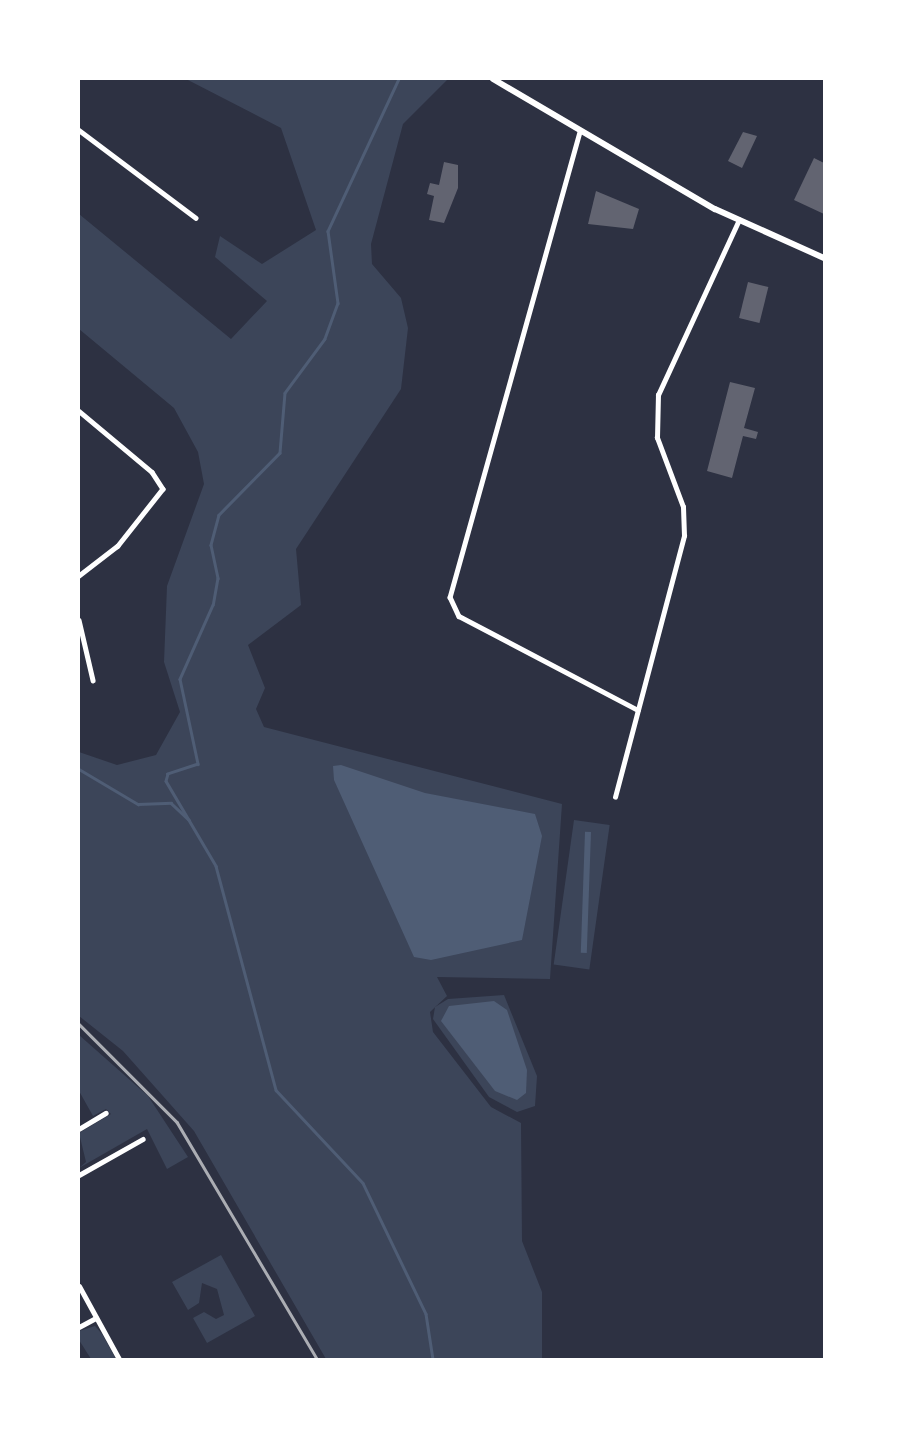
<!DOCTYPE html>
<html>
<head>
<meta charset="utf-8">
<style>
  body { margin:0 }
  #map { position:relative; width:903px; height:1438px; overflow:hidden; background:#2d3142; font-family:"Varela Round",sans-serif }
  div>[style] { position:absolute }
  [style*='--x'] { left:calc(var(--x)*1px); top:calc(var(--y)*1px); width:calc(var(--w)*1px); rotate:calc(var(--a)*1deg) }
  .green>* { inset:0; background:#3c4559; transform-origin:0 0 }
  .water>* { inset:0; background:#4f5d75; transform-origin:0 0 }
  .stream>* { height:2.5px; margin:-1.25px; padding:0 1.25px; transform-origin:1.25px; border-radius:1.25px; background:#4f5d75 }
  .building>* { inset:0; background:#626471; transform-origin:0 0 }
  .minor>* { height:4.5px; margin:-2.25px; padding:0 2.25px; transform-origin:2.25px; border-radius:2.25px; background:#fff }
  .tertiary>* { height:5px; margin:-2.5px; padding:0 2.5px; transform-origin:2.5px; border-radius:2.5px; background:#fff }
  .primary>* { height:6px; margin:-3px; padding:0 3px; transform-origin:3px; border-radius:3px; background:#fff }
  .rail>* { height:2.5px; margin:-1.25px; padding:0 1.25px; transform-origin:1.25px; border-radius:1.25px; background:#abadb3 }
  span { translate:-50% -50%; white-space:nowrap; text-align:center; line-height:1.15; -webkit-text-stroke:5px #fff; paint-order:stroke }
  .frame { position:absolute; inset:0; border:80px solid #fff; pointer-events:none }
</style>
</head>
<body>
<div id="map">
  <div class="green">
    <div style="clip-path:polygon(186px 79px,448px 79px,403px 124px,371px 244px,372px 264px,401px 298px,408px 328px,401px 389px,296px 549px,301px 605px,248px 645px,265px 688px,256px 709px,264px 727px,562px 804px,550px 979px,437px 977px,447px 996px,430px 1012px,433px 1032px,491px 1107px,521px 1123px,522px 1241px,542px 1292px,542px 1359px,326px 1359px,194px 1131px,123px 1051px,79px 1016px,79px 752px,117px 765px,156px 755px,180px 712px,164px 662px,167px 586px,204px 484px,198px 452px,174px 408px,79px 329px,79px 214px,231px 339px,267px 301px,215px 257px,220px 236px,262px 264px,316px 230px,281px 128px)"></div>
    <div style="left:574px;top:820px;width:36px;height:146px;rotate:8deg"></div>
    <div style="clip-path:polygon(504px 995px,537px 1076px,535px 1106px,517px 1112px,489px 1097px,433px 1019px,435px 1007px,448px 999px)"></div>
    <div style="clip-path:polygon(79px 1035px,148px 1096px,188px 1157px,167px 1169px,147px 1129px,79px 1168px,86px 1162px,79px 1133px,111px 1114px,106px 1109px,93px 1116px,79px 1091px)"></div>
    <div style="clip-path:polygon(221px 1255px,255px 1316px,207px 1343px,193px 1318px,204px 1312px,216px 1319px,224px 1315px,217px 1289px,202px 1283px,199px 1303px,188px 1310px,172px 1282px)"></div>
    <div style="clip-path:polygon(95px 1326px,102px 1334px,116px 1359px,91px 1359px,79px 1340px,79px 1331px)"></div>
  </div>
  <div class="water">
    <div style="clip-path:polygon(341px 765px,425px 793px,535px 814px,542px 836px,522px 940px,431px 960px,414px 957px,334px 780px,333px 766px)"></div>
    <div style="left:591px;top:832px;width:121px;height:6px;rotate:92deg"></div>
    <div style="clip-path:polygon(494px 1001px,507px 1010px,527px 1070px,526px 1093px,517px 1100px,495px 1091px,441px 1021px,449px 1006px)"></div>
  </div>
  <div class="stream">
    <div style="--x:399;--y:79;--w:168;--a:115"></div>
    <div style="--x:328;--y:231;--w:73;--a:82.1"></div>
    <div style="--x:338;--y:303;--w:38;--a:110"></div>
    <div style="--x:325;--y:339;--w:67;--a:126.5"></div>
    <div style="--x:285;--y:393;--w:60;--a:94.8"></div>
    <div style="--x:280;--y:453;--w:87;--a:134.5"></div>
    <div style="--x:219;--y:515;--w:31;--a:105"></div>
    <div style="--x:211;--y:545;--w:34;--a:78"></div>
    <div style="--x:218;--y:578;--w:27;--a:100"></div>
    <div style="--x:213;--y:605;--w:81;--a:114"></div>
    <div style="--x:180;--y:679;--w:87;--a:78"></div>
    <div style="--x:198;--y:764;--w:32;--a:162"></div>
    <div style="--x:168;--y:774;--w:7;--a:106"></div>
    <div style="--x:166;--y:781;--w:99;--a:59.5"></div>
    <div style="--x:216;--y:866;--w:232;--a:75"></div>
    <div style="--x:276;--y:1090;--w:127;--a:46.9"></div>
    <div style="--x:363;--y:1183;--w:145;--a:64.3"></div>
    <div style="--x:426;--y:1314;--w:46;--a:81.2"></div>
    <div style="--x:79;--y:769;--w:69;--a:30.7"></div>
    <div style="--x:138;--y:804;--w:33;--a:-2"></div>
    <div style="--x:171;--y:803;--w:25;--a:43"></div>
  </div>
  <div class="building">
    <div style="clip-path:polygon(743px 132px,757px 136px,742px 168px,728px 161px)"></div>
    <div style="clip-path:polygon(814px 158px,824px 163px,824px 214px,794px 200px)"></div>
    <div style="clip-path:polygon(444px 162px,458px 165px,458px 188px,444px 223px,429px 220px,434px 196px,427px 194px,430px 183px,439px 185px)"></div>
    <div style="clip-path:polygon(596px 191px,639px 209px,633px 229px,588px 224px)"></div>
    <div style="left:748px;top:282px;width:21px;height:37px;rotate:14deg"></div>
    <div style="clip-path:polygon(730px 382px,755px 388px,744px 428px,758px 432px,756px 439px,743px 436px,732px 478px,707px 471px)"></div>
  </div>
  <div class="minor">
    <div style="--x:79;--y:130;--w:146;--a:36.9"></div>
    <div style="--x:580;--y:132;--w:483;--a:105.6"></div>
    <div style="--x:450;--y:597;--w:21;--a:65"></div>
    <div style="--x:459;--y:616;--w:202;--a:27.7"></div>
    <div style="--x:79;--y:411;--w:95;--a:39.9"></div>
    <div style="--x:152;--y:472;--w:20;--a:57"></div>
    <div style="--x:163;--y:489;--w:73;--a:128.3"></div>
    <div style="--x:118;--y:546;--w:49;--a:142.4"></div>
    <div style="--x:79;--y:620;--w:62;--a:76.9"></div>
    <div style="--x:615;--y:797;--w:270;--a:-75.2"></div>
    <div style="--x:684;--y:536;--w:29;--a:-92"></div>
    <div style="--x:683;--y:507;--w:74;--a:-110.6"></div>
    <div style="--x:657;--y:438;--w:43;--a:-88.7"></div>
    <div style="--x:658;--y:395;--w:193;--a:-65.2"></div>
    <div style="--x:79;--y:1129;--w:31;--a:-31"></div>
    <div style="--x:79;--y:1175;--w:73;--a:-29.4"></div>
    <div style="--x:79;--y:1327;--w:19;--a:-28"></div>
  </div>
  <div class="tertiary">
    <div style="--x:79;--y:1286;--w:83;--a:61.3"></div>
  </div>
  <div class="primary">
    <div style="--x:493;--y:79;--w:257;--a:30.4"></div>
    <div style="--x:715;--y:209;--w:120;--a:24.2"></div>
  </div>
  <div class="rail">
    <div style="--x:79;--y:1024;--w:139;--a:45"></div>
    <div style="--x:177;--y:1122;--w:275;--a:59.4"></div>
  </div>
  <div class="frame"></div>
</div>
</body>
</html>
